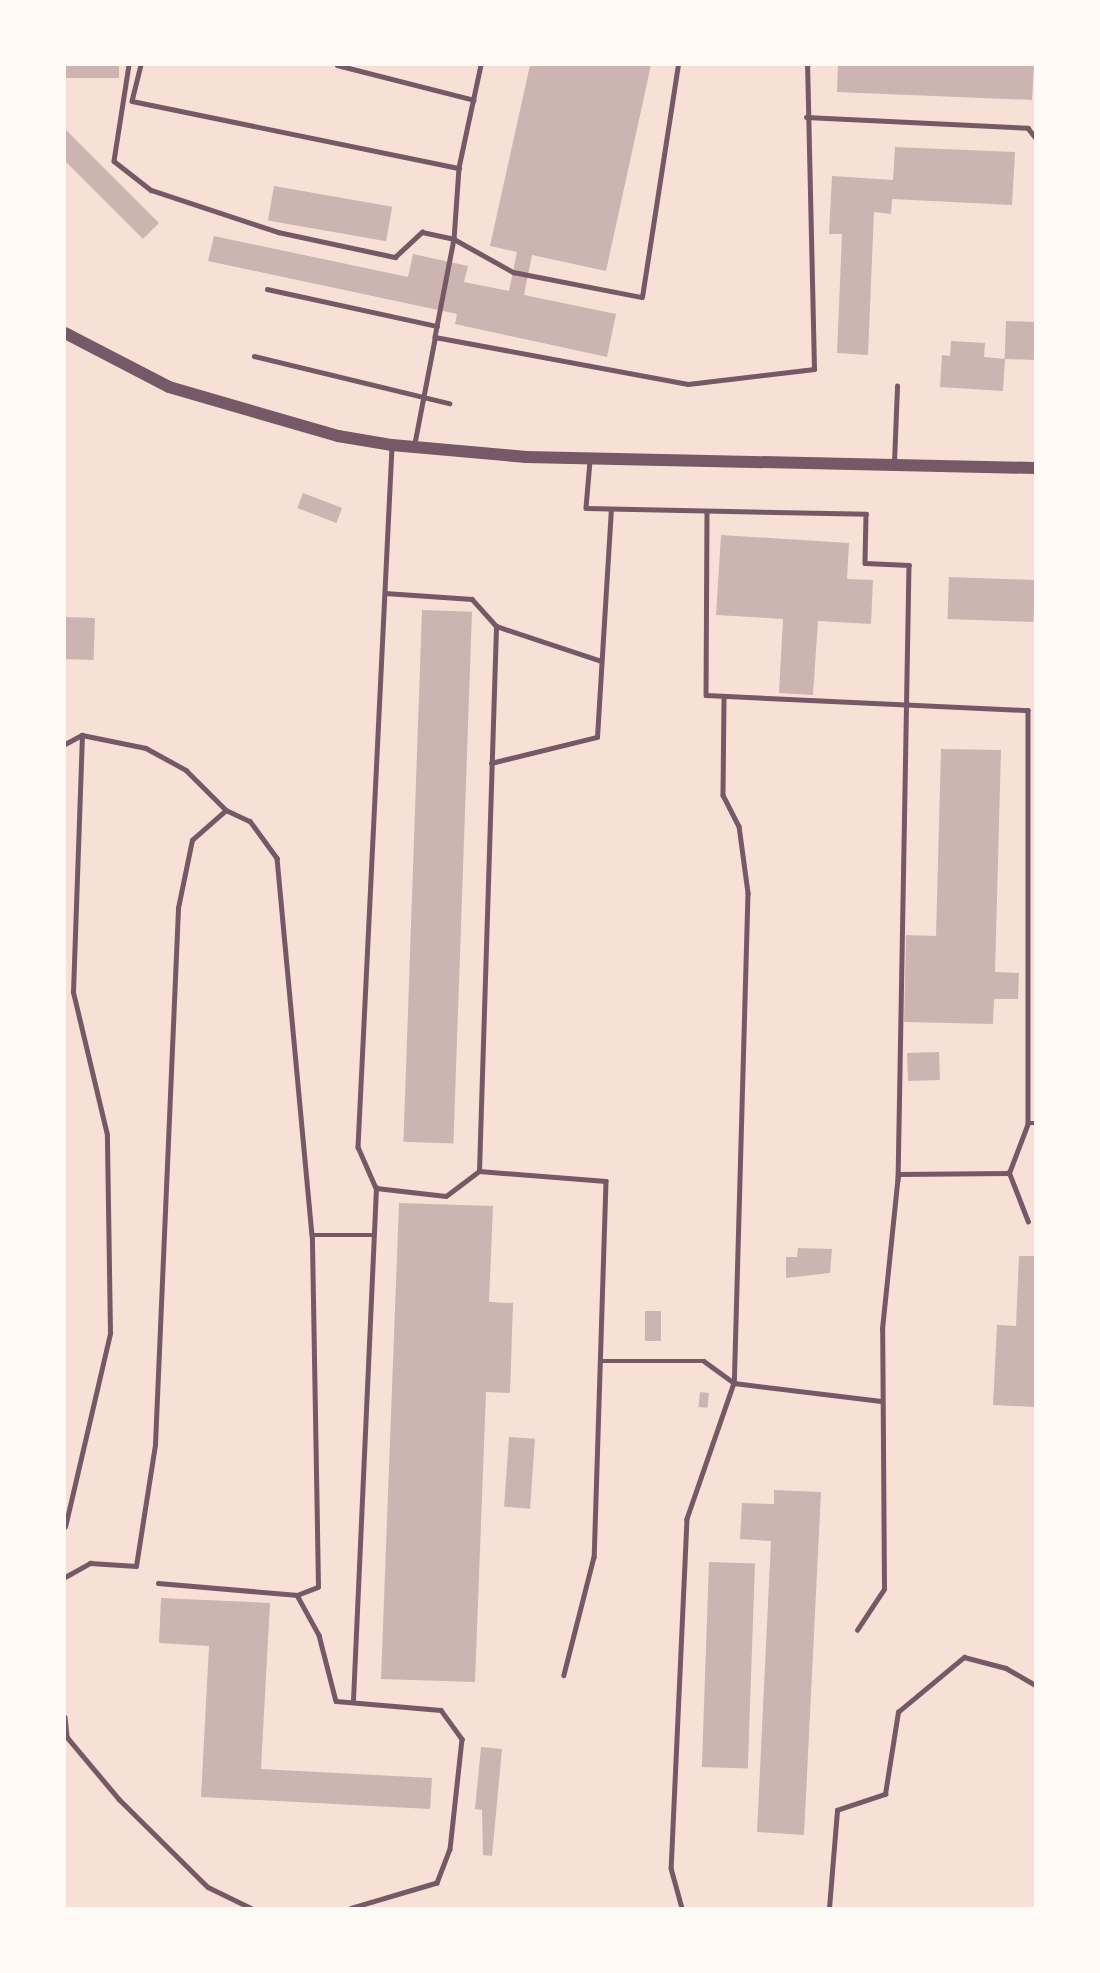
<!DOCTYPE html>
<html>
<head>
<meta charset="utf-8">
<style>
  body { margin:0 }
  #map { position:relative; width:1100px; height:1973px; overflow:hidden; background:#f7e1d7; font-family:Commissioner,sans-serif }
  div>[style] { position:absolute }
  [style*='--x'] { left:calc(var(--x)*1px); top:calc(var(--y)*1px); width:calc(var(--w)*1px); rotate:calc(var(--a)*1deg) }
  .building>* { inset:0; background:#ccb4b1; transform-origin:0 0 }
  .service>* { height:4.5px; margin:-2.25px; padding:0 2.25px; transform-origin:2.25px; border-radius:2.25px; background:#755966 }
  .tertiary>* { height:12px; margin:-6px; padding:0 6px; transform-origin:6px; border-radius:6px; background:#755966 }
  span { translate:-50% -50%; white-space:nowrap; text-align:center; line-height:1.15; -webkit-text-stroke:5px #fffaf5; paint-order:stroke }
  .frame { position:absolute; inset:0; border:66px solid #fffaf5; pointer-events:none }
</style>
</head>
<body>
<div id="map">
  <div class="building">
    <div style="left:65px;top:65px;width:54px;height:13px"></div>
    <div style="clip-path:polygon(530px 65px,651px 65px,606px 271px,532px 255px,524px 295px,616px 314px,607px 357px,455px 324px,457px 314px,208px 261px,214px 236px,408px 277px,413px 254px,468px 266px,464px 282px,509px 291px,517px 252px,490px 246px)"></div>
    <div style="clip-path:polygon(838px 65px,1034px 65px,1032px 100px,837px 92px)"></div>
    <div style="clip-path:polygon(65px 129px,159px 223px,143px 239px,65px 161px)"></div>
    <div style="clip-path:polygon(895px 147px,1015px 152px,1012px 205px,892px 199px,891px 214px,874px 212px,868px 355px,837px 353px,842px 234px,829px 234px,832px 176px,893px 180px)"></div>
    <div style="left:274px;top:186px;width:120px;height:35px;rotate:10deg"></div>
    <div style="left:1006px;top:321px;width:29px;height:38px;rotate:2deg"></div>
    <div style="clip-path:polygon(951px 341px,985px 343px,984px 357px,1005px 359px,1003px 391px,940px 387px,942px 355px,950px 356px)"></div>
    <div style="left:303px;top:493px;width:42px;height:16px;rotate:21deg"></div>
    <div style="clip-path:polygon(721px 535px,849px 543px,847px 579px,873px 580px,871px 624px,818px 621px,813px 695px,779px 693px,783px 619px,716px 615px)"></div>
    <div style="left:949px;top:577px;width:86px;height:42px;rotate:2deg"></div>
    <div style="left:422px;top:610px;width:50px;height:532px;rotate:2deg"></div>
    <div style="left:65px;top:617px;width:30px;height:42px;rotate:2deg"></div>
    <div style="clip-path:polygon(941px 749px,1001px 750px,995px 972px,1019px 973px,1018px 999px,994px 999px,993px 1024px,904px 1022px,906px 935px,936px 936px)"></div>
    <div style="left:939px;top:1052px;width:28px;height:32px;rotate:88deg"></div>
    <div style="clip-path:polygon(399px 1203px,493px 1206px,489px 1302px,513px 1303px,510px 1393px,486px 1392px,475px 1682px,381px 1679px)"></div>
    <div style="clip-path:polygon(798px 1248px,832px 1249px,830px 1273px,786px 1278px,786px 1257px,797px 1257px)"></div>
    <div style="clip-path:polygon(1019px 1256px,1035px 1256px,1035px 1407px,993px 1405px,997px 1325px,1016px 1326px)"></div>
    <div style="left:645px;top:1311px;width:16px;height:30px"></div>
    <div style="left:700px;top:1392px;width:9px;height:15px;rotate:6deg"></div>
    <div style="left:509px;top:1437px;width:26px;height:70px;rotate:4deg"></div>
    <div style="clip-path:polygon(774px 1490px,821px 1492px,804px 1835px,757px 1832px,771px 1541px,740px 1539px,742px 1503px,774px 1504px)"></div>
    <div style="left:709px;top:1562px;width:46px;height:205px;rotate:2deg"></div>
    <div style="clip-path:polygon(161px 1598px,270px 1603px,261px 1769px,432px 1778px,430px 1809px,201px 1797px,209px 1646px,159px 1643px)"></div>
    <div style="clip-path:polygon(481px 1747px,502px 1749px,492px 1856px,483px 1855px,482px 1810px,475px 1809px)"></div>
  </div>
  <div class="service">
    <div style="--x:129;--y:65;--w:97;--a:98.9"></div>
    <div style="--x:114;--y:161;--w:47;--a:38.1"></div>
    <div style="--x:151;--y:190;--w:134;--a:18.3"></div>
    <div style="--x:278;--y:232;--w:120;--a:12.1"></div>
    <div style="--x:395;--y:257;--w:37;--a:-43"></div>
    <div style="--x:422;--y:232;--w:33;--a:12"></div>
    <div style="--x:454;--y:239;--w:100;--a:101"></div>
    <div style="--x:141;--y:65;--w:37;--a:104"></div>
    <div style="--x:132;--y:101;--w:334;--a:11.6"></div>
    <div style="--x:337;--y:65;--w:141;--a:14.3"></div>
    <div style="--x:481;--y:65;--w:105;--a:102.1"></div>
    <div style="--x:459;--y:168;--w:71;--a:94"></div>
    <div style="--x:454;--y:239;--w:68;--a:29.2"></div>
    <div style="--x:513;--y:272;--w:131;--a:11"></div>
    <div style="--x:642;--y:297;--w:235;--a:-81.2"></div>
    <div style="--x:806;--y:117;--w:222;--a:2.8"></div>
    <div style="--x:1028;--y:128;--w:11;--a:52"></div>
    <div style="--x:267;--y:289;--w:174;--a:12.3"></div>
    <div style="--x:254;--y:356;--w:201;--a:13.6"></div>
    <div style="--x:414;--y:446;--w:111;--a:-79.1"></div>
    <div style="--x:435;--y:337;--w:257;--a:10.5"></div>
    <div style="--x:688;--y:384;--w:127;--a:-6.8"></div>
    <div style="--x:814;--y:369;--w:304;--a:-91.3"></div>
    <div style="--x:392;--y:447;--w:701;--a:92.78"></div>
    <div style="--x:358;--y:1147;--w:45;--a:66.3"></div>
    <div style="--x:376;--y:1188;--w:70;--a:6.5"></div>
    <div style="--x:446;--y:1196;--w:41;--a:-37.1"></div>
    <div style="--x:479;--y:1171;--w:127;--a:4.5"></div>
    <div style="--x:606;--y:1181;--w:376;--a:91.8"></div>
    <div style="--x:594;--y:1557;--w:122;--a:104.3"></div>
    <div style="--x:590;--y:461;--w:47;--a:94.9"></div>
    <div style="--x:586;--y:508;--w:280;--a:1.2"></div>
    <div style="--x:866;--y:514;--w:49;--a:91.2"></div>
    <div style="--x:865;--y:563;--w:44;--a:2.6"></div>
    <div style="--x:909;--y:565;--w:615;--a:91.02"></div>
    <div style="--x:894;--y:462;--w:76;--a:-87.7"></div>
    <div style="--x:707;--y:511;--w:184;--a:90.3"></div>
    <div style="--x:706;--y:695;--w:322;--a:2.7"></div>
    <div style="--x:1028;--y:710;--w:413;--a:90"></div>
    <div style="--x:385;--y:593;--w:87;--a:3.9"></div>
    <div style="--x:472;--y:599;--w:36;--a:48"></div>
    <div style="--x:496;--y:626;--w:108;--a:18.4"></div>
    <div style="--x:724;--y:699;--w:96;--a:90.6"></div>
    <div style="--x:723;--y:795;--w:35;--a:63"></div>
    <div style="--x:739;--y:826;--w:68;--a:82.3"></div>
    <div style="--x:748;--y:893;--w:490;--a:91.6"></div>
    <div style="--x:734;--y:1383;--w:148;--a:7"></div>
    <div style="--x:65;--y:744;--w:19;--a:-28"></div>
    <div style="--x:82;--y:735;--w:65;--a:11.5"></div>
    <div style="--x:146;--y:748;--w:46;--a:28.8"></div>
    <div style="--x:186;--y:770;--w:57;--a:45"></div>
    <div style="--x:491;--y:763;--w:109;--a:-13.8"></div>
    <div style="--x:597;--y:737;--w:227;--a:-86.5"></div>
    <div style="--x:479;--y:1171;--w:545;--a:-88.21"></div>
    <div style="--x:1028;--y:1222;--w:53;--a:-111.2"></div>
    <div style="--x:1009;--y:1173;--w:53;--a:-69.2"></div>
    <div style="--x:1028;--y:1123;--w:7;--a:0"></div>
    <div style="--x:600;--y:1361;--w:104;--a:0"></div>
    <div style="--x:704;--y:1361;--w:37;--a:36"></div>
    <div style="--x:734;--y:1383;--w:144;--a:109.1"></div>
    <div style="--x:687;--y:1519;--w:349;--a:92.6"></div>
    <div style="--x:671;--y:1868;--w:41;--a:74.6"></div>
    <div style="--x:65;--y:1527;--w:199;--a:-76.9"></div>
    <div style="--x:110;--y:1333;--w:198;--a:-90.9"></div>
    <div style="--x:107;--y:1135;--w:147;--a:-103.4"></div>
    <div style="--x:73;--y:992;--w:257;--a:-88"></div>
    <div style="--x:65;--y:1577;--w:29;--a:-29"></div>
    <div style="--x:90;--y:1563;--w:46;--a:3.7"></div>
    <div style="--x:136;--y:1566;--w:123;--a:-81.1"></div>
    <div style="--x:155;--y:1444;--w:536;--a:-87.54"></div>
    <div style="--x:178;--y:908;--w:69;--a:-78.4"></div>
    <div style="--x:192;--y:840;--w:45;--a:-41.4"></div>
    <div style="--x:226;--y:810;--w:26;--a:25"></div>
    <div style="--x:250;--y:821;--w:46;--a:53.9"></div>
    <div style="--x:277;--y:858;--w:379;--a:84.7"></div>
    <div style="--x:312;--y:1235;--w:62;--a:0"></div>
    <div style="--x:158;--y:1583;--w:140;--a:4.9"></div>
    <div style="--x:297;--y:1595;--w:46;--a:61.2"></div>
    <div style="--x:319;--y:1635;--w:68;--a:75.6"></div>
    <div style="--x:336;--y:1701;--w:105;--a:4.9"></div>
    <div style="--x:441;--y:1710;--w:36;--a:54"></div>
    <div style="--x:462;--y:1739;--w:111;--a:96.2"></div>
    <div style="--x:450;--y:1849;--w:36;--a:111"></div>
    <div style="--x:437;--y:1883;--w:89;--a:163.6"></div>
    <div style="--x:297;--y:1595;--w:22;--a:-21"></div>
    <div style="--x:318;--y:1587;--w:352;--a:-91"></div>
    <div style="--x:857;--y:1630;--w:49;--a:-56.6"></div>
    <div style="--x:884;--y:1589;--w:260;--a:-90.4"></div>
    <div style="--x:882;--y:1329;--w:156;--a:-84.1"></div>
    <div style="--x:898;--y:1174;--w:111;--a:-0.5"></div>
    <div style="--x:353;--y:1700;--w:513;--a:-87.43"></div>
    <div style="--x:65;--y:1717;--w:20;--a:84"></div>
    <div style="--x:67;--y:1737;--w:81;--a:50"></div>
    <div style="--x:119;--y:1799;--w:125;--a:44.7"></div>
    <div style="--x:208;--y:1887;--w:48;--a:26"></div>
    <div style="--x:829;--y:1908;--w:98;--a:-85.3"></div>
    <div style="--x:837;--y:1810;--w:51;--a:-18.4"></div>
    <div style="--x:885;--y:1794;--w:83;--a:-81"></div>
    <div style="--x:898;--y:1712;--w:86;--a:-39.8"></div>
    <div style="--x:964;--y:1657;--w:43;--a:14.7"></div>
    <div style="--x:1006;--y:1668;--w:34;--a:30"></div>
  </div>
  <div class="tertiary">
    <div style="--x:65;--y:333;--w:117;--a:27.4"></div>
    <div style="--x:169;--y:387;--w:176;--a:16.2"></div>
    <div style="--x:338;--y:436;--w:55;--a:9.5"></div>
    <div style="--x:392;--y:445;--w:135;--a:5.1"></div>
    <div style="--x:526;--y:457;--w:509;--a:1.24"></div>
  </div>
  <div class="frame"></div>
</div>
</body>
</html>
